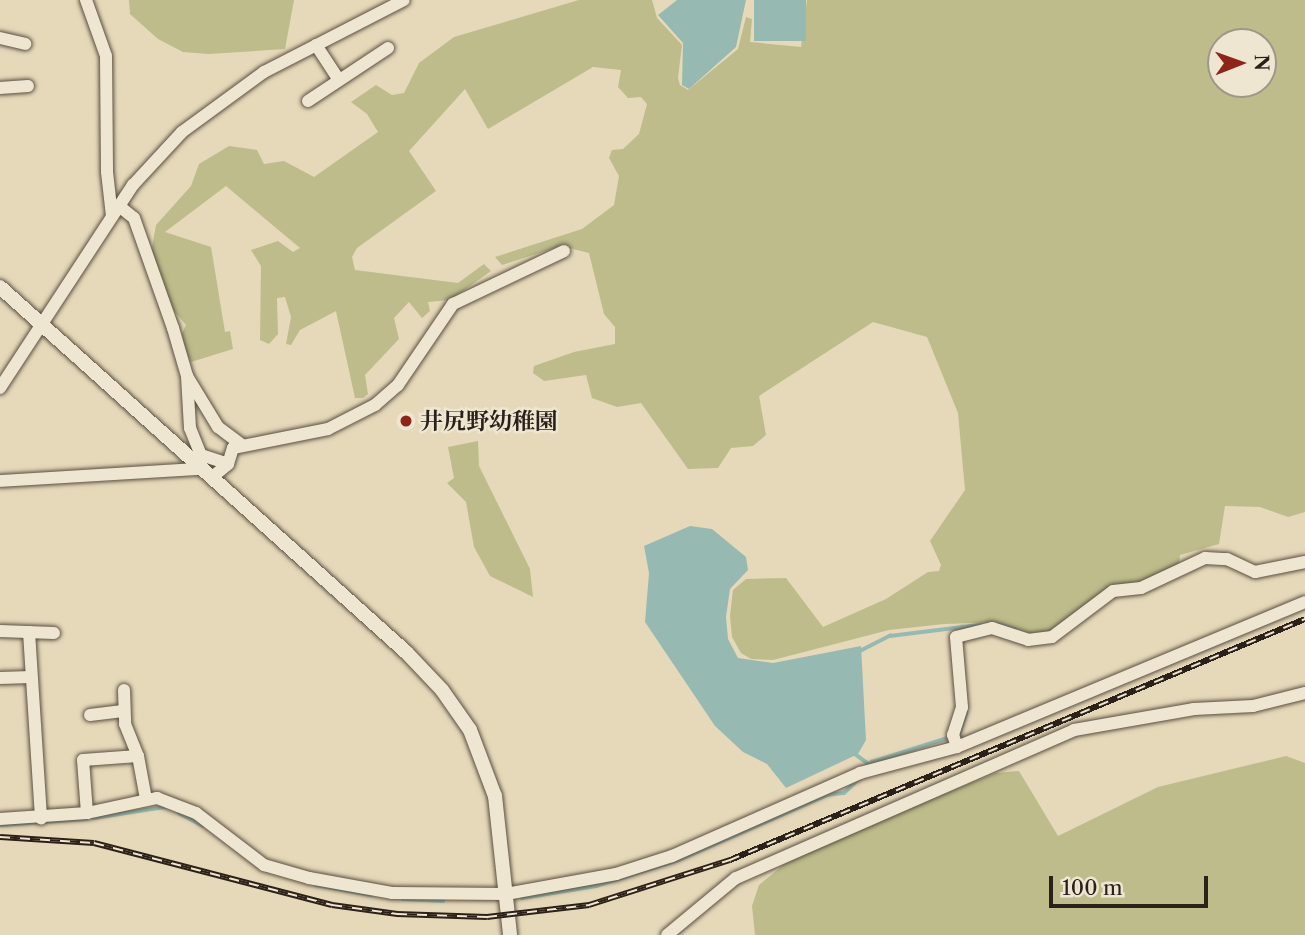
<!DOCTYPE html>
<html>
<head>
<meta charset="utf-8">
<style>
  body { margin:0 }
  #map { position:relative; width:1305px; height:935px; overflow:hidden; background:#e6d9b9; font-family:"Libre Caslon Text","Noto Serif JP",serif }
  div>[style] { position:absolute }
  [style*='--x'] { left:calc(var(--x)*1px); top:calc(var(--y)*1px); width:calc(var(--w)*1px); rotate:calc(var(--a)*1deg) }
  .green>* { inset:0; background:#bdbc8a }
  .water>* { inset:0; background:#96bab1; transform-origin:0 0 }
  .stream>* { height:3.5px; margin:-1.75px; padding:0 1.75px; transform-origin:1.75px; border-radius:1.75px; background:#96bab1 }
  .roads { filter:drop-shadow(0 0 2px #5a4f41) drop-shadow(0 0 2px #5a4f41) }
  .minor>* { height:12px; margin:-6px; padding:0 6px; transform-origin:6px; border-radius:6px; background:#efe6d2 }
  .tertiary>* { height:14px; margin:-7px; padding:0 7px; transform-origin:7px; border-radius:7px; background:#efe6d2 }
  .rail>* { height:6px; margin-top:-3px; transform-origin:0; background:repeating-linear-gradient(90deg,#efe6d2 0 10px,#2b2119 0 20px); box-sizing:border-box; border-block:2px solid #2b2119 }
  .dots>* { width:19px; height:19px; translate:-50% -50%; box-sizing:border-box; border:4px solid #efe6d2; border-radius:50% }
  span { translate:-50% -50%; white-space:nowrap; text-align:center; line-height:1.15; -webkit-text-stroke:5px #efe6d2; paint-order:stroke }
  .poi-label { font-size:23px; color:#2b2119; font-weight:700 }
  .left { translate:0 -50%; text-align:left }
  .north { position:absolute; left:1207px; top:28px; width:70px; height:70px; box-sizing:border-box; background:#efe6d2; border:2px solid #a19788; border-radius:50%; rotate:89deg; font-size:19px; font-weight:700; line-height:28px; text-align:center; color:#2b2119 }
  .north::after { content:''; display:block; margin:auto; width:24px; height:32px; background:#8f2418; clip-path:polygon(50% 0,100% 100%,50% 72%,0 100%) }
  .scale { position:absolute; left:1049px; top:876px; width:159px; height:32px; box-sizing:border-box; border:4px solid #2b2119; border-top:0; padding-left:9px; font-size:21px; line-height:24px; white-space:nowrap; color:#2b2119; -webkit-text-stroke:5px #efe6d2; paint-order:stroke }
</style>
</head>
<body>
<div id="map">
  <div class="green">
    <div style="clip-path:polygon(129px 0,294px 0,285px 49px,209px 54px,183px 52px,158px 39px,130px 14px)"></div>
    <div style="clip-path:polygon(evenodd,579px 0,652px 0,657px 18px,682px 45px,678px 78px,680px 85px,688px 90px,738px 49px,746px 17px,752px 19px,750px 42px,801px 47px,807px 0,1305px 0,1305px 512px,1288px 517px,1260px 507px,1225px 506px,1219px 544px,1180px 555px,1179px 566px,1138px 584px,1108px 587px,1051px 632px,1034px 635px,999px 622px,944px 624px,889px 630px,773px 660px,751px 659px,741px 653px,732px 637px,730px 616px,733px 590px,746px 579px,786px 578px,823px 627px,886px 599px,928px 572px,939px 571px,941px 565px,930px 541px,965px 490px,958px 413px,927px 337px,873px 322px,759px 396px,766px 435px,753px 446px,731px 448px,718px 468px,688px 469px,641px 403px,617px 407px,592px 398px,586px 375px,544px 381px,533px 373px,534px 366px,574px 352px,615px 344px,615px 327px,604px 314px,589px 253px,561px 246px,502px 265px,495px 257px,582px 229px,614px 205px,619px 176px,609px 158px,612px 150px,623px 149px,639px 134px,647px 104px,641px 97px,628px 98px,618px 87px,621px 70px,593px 67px,488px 129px,465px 89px,409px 151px,436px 191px,357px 248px,352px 257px,355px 270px,458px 283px,484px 264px,491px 271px,450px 300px,428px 302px,430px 311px,422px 318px,409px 302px,394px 318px,399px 339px,365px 375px,368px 394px,363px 398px,355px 398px,336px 311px,300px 330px,291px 345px,286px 344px,291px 317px,285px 297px,277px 298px,278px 334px,269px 344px,260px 340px,261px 266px,251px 250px,278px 241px,293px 252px,300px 248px,226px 186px,165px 232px,211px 247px,225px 332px,230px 331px,233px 349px,191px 362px,180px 338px,186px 325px,171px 307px,151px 253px,156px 225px,191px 186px,199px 164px,229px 146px,257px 150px,264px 164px,284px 161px,314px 177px,378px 132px,367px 114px,351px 102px,376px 85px,392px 95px,404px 93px,419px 63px,454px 37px,579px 0,1221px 42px,1263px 42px,1263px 84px,1221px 84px,1221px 42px)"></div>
    <div style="clip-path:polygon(478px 441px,479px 466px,530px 569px,533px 597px,490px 576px,474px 547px,466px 502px,447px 483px,454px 478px,448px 447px)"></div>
    <div style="clip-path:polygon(1286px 756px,1305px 763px,1305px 935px,755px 935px,752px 906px,759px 885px,798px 853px,996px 773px,1019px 771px,1058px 836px,1158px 787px)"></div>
  </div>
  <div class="water">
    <div style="clip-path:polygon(677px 0,746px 0,736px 47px,689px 89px,682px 85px,683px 43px,658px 15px)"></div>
    <div style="left:754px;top:0;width:52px;height:41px"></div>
    <div style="clip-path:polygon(690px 526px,712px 529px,746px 557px,748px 570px,730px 589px,726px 617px,728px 639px,738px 658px,773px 663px,861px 646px,866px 740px,858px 754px,786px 788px,767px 764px,743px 752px,715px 726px,645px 622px,649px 573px,644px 546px)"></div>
  </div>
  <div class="stream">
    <div style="--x:999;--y:624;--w:17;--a:17"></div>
    <div style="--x:962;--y:632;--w:5;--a:-90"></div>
    <div style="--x:962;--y:627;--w:19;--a:-6"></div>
    <div style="--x:860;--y:651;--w:34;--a:-27"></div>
    <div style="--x:890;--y:636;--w:73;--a:-7.1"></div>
    <div style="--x:960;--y:732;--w:20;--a:-72"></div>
    <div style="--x:855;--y:754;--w:17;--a:36"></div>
    <div style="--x:867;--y:768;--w:8;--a:-50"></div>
    <div style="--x:872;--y:762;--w:83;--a:-17.6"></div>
    <div style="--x:179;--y:813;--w:27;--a:28"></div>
    <div style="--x:94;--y:818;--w:73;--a:-8.7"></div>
    <div style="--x:0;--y:825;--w:86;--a:-4"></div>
    <div style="--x:316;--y:885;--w:56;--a:10.3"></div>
    <div style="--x:522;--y:898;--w:75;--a:-9.2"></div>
    <div style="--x:596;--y:886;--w:87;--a:-17.4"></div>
    <div style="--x:679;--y:860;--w:162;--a:-23.7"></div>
    <div style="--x:827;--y:795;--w:17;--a:-7"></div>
    <div style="--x:844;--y:793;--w:23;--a:-43"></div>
    <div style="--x:403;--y:899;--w:40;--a:2.9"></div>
  </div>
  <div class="roads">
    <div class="minor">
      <div style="--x:86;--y:0;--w:59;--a:70.3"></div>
      <div style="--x:106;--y:56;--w:116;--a:89.5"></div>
      <div style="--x:107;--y:172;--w:44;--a:83.5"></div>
      <div style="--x:0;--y:38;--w:26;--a:13"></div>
      <div style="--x:316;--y:45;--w:42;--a:56.7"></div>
      <div style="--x:0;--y:88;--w:28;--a:-4"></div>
      <div style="--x:308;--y:101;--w:96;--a:-33.5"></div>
      <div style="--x:119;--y:206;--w:19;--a:39"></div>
      <div style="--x:134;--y:218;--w:117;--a:70.5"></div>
      <div style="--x:173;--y:328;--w:50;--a:73.7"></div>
      <div style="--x:187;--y:376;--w:52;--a:86.7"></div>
      <div style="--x:190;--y:428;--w:29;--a:68"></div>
      <div style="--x:201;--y:455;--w:28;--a:18"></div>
      <div style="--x:187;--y:376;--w:60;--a:58.7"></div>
      <div style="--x:218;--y:427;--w:31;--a:37"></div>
      <div style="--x:0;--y:388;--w:243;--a:-56.8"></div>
      <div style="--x:133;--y:185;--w:72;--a:-47.2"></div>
      <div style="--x:182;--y:132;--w:102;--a:-36.2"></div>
      <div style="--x:264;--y:72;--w:157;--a:-27.2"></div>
      <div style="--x:211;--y:478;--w:22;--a:-39"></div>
      <div style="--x:228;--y:464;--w:17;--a:-73"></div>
      <div style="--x:233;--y:448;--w:97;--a:-11.3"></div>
      <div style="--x:328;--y:429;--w:53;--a:-27.1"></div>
      <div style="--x:375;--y:405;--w:30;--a:-41"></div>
      <div style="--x:398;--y:385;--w:98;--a:-55.8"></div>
      <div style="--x:453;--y:304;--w:123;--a:-25.5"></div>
      <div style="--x:0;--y:481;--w:199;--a:-3.5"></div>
      <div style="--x:0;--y:631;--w:54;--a:2.1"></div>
      <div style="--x:29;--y:632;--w:187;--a:86.3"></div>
      <div style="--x:0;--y:678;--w:31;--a:-2"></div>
      <div style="--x:124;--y:690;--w:34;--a:88"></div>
      <div style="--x:125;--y:724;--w:35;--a:68"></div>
      <div style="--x:138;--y:756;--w:44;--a:79.5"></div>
      <div style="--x:90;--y:715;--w:33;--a:-7"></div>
      <div style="--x:957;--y:747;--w:13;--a:-108"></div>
      <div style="--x:953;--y:735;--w:29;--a:-72"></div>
      <div style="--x:962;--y:707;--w:70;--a:-94.9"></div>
      <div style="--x:956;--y:637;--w:37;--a:-14"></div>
      <div style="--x:992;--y:628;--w:38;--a:18"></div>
      <div style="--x:1028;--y:640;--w:24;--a:-7"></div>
      <div style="--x:1052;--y:637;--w:76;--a:-37"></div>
      <div style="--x:1113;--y:591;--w:28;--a:-6"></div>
      <div style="--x:1141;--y:588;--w:71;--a:-25.1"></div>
      <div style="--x:1205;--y:558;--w:22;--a:3"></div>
      <div style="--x:1227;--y:559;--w:31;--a:25"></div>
      <div style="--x:1255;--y:572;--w:51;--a:-11.3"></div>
      <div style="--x:87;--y:813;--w:53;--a:-94.3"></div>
      <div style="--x:83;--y:760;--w:55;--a:-4.2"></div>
      <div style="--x:0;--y:819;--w:87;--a:-3.9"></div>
      <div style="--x:87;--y:813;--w:72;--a:-12.1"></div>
      <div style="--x:157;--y:798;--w:42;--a:21"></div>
      <div style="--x:196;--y:813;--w:86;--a:37.4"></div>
      <div style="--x:264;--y:865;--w:47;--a:16.1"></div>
      <div style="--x:309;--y:878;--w:84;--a:10.2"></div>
      <div style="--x:392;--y:893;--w:114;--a:0.5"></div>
      <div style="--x:506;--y:894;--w:112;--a:-10.3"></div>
      <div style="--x:616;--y:874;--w:59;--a:-17.8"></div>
      <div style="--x:672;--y:856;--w:206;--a:-23.8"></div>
      <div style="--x:860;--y:773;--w:100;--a:-15"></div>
      <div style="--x:957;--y:747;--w:377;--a:-22.6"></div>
      <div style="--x:667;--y:935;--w:89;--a:-39.6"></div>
      <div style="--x:736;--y:878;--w:369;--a:-23.6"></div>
      <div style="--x:1074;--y:730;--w:122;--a:-9.9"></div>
      <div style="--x:1194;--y:709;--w:59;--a:-2.9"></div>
      <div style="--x:1253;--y:706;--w:54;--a:-14"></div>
    </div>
    <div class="tertiary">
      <div style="--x:0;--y:287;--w:546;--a:41.96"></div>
      <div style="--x:406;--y:652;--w:52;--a:46.5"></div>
      <div style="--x:442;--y:690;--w:49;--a:55"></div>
      <div style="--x:470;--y:730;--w:71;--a:69.3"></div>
      <div style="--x:495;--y:796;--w:140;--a:83.8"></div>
    </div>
  </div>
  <div class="rail">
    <div style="--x:0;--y:837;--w:94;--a:3.7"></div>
    <div style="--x:94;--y:843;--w:246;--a:14.6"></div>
    <div style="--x:332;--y:905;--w:66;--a:7.9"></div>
    <div style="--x:397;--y:914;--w:90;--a:1.9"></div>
    <div style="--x:487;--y:917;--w:103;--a:-6.7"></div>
    <div style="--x:589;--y:905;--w:148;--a:-17.7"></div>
    <div style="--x:730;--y:860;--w:623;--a:-22.74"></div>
  </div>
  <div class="dots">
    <div style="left:406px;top:421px;background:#8f2418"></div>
  </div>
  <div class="poi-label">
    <span class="left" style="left:420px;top:421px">井尻野幼稚園</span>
  </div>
  <div class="north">N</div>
  <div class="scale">100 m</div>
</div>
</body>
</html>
